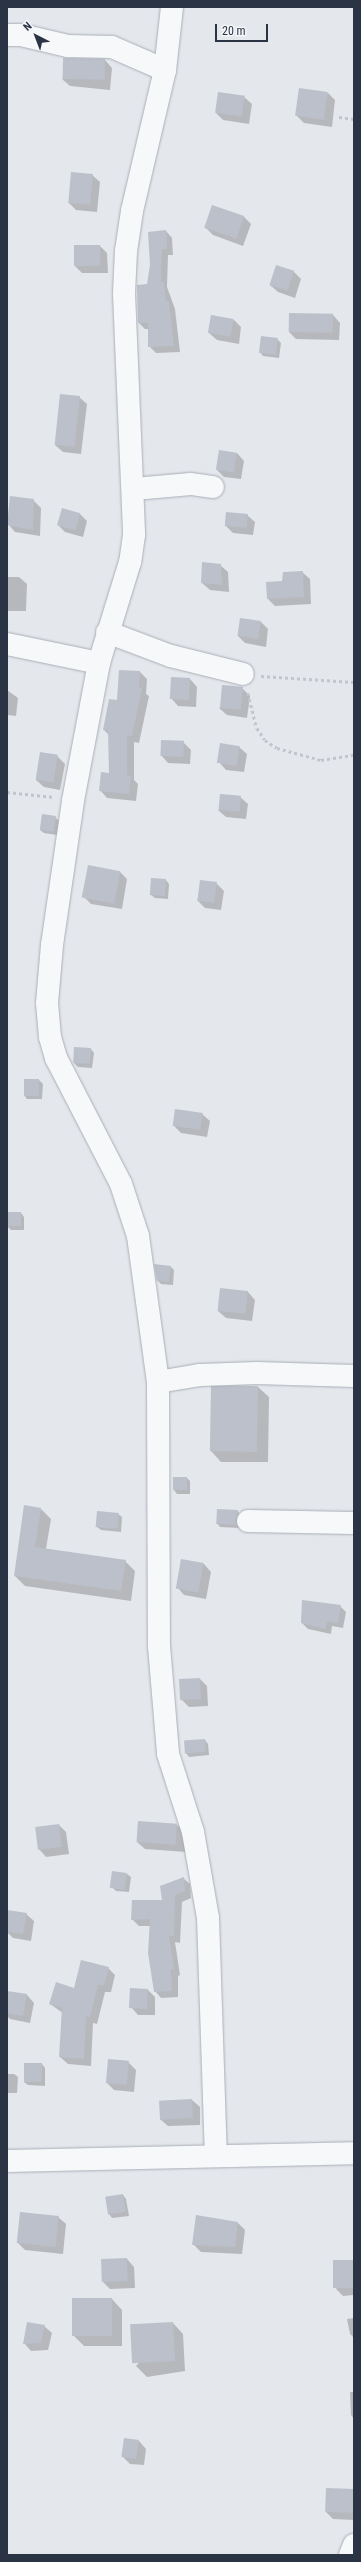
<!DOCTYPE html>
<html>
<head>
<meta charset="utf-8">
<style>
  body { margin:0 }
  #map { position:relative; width:361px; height:2562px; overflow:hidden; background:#e4e7ec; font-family:"Roboto Condensed",sans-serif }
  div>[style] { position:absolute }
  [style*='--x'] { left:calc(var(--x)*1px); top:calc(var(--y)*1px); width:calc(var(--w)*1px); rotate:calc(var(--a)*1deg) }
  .shadow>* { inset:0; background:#0003 }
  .building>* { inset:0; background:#bbc0ca; transform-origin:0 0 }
  .path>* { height:2.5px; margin-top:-1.25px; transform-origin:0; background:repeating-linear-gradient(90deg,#c2c5cb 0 3px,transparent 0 6px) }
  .roads { filter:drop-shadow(0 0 1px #a9aeb7) drop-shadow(0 0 1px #a9aeb7) }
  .minor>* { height:22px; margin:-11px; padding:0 11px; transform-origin:11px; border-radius:11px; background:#f7f8fa }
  span { translate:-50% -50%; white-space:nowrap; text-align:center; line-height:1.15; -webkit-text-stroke:3px #f4f6f9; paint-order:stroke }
  .frame { position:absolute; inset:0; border:8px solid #2b3445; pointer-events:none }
  .north { position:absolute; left:16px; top:16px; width:40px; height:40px; -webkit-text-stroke:3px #f4f6f9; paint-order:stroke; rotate:318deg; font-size:11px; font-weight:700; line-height:16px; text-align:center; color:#2b3445 }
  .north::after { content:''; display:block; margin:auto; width:14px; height:18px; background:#2b3445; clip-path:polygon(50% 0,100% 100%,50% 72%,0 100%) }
  .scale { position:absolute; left:215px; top:24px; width:53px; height:18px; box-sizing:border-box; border:2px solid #2b3445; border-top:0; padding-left:5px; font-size:12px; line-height:14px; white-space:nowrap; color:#2b3445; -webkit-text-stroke:3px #f4f6f9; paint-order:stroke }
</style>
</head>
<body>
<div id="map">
  <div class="shadow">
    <div style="clip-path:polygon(105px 60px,112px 68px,110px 90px,70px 86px,62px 79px)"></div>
    <div style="clip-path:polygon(328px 93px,335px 100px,332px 127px,304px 123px,297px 116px)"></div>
    <div style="clip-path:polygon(244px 97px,252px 104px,249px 124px,223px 120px,216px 113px)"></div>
    <div style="clip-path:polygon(92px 175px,100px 182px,97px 212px,76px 210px,69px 203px)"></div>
    <div style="clip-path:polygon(243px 216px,251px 224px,243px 246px,213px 235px,206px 228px)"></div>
    <div style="clip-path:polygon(166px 231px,172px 238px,173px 255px,168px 255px,167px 287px,175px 309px,180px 352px,156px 353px,149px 346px,149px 329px,145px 329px,139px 323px)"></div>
    <div style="clip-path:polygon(100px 246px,107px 253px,108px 273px,82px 273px,75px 266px)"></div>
    <div style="clip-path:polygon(277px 266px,294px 272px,301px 279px,295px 298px,278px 292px,270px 285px)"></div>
    <div style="clip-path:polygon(333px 315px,340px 323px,339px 340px,296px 339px,289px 332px)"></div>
    <div style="clip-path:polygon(234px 320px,241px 327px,239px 344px,217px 340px,209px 333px)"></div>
    <div style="clip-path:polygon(277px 339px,281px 343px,279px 358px,263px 356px,260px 352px)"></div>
    <div style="clip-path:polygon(79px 397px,87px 404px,81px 454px,63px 452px,55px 445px)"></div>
    <div style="clip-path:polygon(237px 453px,244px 461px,241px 479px,224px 477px,217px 470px)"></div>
    <div style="clip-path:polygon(33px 500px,41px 508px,40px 536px,15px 532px,8px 524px)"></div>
    <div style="clip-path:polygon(80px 514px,87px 521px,83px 537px,65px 532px,58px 525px)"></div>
    <div style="clip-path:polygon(247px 515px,255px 522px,253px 535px,233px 533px,226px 526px)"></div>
    <div style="clip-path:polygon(220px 565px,228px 572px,229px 592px,210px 590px,202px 583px)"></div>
    <div style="clip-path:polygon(302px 572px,310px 579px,311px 604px,275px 606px,268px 599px,267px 583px,283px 582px)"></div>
    <div style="clip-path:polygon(7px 577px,19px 577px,27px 584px,26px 611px,7px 611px)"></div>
    <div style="clip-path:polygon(241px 619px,261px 622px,268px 629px,266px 647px,245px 643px,238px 636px)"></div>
    <div style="clip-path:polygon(120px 671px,140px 672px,147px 679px,146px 694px,149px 696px,139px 743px,134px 742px,134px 780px,138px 784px,136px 801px,107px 798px,100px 790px,110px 774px,109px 735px,104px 730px,118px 701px)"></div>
    <div style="clip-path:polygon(190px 679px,197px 687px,196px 707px,178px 706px,171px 698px)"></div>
    <div style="clip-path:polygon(242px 688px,250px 696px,247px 718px,227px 715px,219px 708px)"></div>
    <div style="clip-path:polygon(7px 690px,18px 698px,16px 716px,7px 715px)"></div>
    <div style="clip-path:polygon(183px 742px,191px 750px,190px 764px,168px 763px,161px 755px)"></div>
    <div style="clip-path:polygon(239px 747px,247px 754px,244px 772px,226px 770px,219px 762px)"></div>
    <div style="clip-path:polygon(57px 756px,65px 764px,60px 790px,44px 787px,36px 780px)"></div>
    <div style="clip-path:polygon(240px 797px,248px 804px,246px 819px,226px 817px,218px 810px)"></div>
    <div style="clip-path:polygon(55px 817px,59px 821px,57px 835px,44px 833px,40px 830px)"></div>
    <div style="clip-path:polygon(120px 872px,127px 879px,122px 909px,91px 904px,83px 896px)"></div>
    <div style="clip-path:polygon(166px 880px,169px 884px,168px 899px,155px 898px,151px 895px)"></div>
    <div style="clip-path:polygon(216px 883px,224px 891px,221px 910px,205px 908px,197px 900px)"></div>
    <div style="clip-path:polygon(91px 1049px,94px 1053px,92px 1068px,78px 1067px,74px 1063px)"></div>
    <div style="clip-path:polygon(24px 1080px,39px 1080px,43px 1084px,42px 1099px,27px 1099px,24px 1095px)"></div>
    <div style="clip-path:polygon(202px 1114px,210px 1121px,207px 1137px,181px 1133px,173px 1125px)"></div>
    <div style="clip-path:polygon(7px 1213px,21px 1213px,24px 1217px,24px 1230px,11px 1230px,7px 1226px)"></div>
    <div style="clip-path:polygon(171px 1267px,174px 1270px,173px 1285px,161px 1284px,158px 1281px)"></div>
    <div style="clip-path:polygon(221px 1289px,248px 1292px,255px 1300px,252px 1321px,226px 1318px,218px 1311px)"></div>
    <div style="clip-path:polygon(258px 1387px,269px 1397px,268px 1462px,221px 1462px,211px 1451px,212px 1388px)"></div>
    <div style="clip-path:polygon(187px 1478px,190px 1481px,190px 1494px,177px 1494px,174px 1490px)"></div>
    <div style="clip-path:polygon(41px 1509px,51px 1519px,46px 1549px,125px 1561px,135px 1571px,131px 1601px,25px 1586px,15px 1576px)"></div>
    <div style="clip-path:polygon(237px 1511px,241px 1515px,240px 1528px,220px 1527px,217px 1523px)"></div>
    <div style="clip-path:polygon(118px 1514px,122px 1517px,121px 1532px,101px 1530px,97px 1527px)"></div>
    <div style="clip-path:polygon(182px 1560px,204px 1564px,211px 1572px,206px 1599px,184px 1595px,177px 1587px)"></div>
    <div style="clip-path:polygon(340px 1606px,346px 1612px,343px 1628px,332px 1626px,331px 1634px,308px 1629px,302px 1623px)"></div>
    <div style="clip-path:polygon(200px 1679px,207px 1686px,208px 1706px,189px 1707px,181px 1699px)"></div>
    <div style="clip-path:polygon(205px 1740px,208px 1744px,209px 1755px,189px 1757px,186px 1753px)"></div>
    <div style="clip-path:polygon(59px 1825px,66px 1832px,69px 1854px,46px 1857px,39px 1849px)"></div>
    <div style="clip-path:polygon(177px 1825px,184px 1832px,186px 1852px,145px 1849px,137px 1842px)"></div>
    <div style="clip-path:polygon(113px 1873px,127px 1874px,131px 1877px,129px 1892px,116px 1891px,112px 1887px)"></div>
    <div style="clip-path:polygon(183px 1878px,190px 1884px,191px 1898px,182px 1902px,180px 1943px,175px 1942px,180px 1975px,178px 1976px,178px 1997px,161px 1998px,155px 1991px,151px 1926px,139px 1926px,132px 1919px,163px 1901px)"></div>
    <div style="clip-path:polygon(26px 1914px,34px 1921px,31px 1941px,13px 1938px,7px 1932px,7px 1923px)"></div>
    <div style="clip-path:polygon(108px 1968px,115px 1975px,111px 1992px,105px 1992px,97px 2024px,93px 2023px,91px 2066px,68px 2064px,60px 2057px,63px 2013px,50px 2004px)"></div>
    <div style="clip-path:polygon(148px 1990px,155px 1997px,155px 2015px,138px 2015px,131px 2007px)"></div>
    <div style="clip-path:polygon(7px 1992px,27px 1995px,34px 2003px,30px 2023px,10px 2019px,7px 2016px)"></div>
    <div style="clip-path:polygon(128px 2062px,136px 2070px,134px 2092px,114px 2090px,107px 2083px)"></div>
    <div style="clip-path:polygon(42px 2064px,45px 2068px,45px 2086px,28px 2085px,24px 2082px)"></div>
    <div style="clip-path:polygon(7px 2074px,14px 2074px,18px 2077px,17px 2093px,7px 2093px)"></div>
    <div style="clip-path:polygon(192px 2100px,200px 2107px,200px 2125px,168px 2126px,160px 2119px,160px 2101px)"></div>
    <div style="clip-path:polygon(123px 2195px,126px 2199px,129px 2216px,112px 2218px,109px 2214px)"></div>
    <div style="clip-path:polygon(58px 2217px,66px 2224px,63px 2254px,25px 2250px,17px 2242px)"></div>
    <div style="clip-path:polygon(238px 2223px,245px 2230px,242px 2254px,201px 2252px,193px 2244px)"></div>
    <div style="clip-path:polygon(127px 2259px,134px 2267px,135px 2288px,110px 2289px,103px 2282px)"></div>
    <div style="clip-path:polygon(354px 2261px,354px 2295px,343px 2296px,336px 2289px)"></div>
    <div style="clip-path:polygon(112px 2299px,122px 2310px,122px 2346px,84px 2346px,73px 2335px)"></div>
    <div style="clip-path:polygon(354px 2318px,354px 2338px,350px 2334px,347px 2319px)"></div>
    <div style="clip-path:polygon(173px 2323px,183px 2334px,185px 2371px,147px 2377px,136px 2366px)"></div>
    <div style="clip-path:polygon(44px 2326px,52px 2333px,48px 2350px,31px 2351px,24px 2343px)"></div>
    <div style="clip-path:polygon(350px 2392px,354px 2392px,354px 2419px,351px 2415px)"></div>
    <div style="clip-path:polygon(139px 2441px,146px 2449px,144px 2465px,130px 2464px,122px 2456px)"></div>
    <div style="clip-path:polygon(354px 2490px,354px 2520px,333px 2519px,326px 2512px)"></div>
  </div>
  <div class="building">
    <div style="left:63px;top:58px;width:42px;height:21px;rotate:1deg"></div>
    <div style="left:299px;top:88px;width:29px;height:28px;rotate:8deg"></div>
    <div style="left:218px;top:92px;width:27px;height:21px;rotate:8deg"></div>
    <div style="left:71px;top:172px;width:22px;height:31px;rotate:5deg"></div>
    <div style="left:212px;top:205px;width:34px;height:24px;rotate:19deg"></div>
    <div style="clip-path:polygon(166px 230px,167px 249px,162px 249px,161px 282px,164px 282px,166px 301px,169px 301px,174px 346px,148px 347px,148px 323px,138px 323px,137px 285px,147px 284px,150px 265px,148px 232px)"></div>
    <div style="left:74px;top:245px;width:26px;height:21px"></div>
    <div style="left:276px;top:265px;width:19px;height:21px;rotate:18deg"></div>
    <div style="left:289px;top:313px;width:44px;height:19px;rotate:1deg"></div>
    <div style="left:211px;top:315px;width:23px;height:18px;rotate:10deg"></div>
    <div style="left:261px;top:336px;width:17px;height:17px;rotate:7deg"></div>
    <div style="left:60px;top:394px;width:20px;height:51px;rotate:6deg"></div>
    <div style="left:219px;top:450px;width:18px;height:20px;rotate:9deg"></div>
    <div style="clip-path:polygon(10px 496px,34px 499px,33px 530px,7px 525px)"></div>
    <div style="left:62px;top:508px;width:19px;height:18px;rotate:16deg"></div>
    <div style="left:226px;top:512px;width:22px;height:14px;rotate:5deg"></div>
    <div style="clip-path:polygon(202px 562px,221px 564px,222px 585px,201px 583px)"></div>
    <div style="clip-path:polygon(303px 571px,304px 597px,267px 599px,266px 582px,282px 581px,283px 572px)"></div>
    <div style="left:240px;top:618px;width:21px;height:18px;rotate:8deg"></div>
    <div style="clip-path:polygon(119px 670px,140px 671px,139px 688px,142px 688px,132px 736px,127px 735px,127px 775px,131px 776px,129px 794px,99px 791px,101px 772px,109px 773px,108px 731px,103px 730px,109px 699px,117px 700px)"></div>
    <div style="left:171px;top:677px;width:19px;height:22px;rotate:3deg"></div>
    <div style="left:222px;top:685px;width:21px;height:23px;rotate:5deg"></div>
    <div style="left:161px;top:740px;width:23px;height:16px;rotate:2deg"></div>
    <div style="left:220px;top:743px;width:20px;height:20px;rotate:9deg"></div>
    <div style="left:40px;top:752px;width:18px;height:28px;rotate:9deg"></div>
    <div style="left:220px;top:794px;width:21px;height:16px;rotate:5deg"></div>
    <div style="left:42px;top:814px;width:14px;height:16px;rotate:8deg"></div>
    <div style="left:88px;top:865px;width:33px;height:33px;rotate:11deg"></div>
    <div style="left:151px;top:878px;width:15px;height:17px;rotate:4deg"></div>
    <div style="left:200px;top:880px;width:17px;height:21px;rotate:7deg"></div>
    <div style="left:74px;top:1047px;width:17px;height:16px;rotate:3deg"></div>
    <div style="left:24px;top:1079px;width:15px;height:17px"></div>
    <div style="left:175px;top:1109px;width:28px;height:17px;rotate:8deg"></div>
    <div style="left:7px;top:1212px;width:14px;height:14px"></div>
    <div style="clip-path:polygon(154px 1264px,171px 1266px,169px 1282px,157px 1281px)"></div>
    <div style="left:220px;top:1288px;width:28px;height:23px;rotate:6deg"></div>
    <div style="left:258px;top:1386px;width:66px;height:47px;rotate:91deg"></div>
    <div style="left:173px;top:1477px;width:14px;height:13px"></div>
    <div style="clip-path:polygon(24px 1505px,41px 1508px,35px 1547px,126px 1560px,121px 1591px,14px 1576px)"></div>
    <div style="left:217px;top:1509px;width:21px;height:15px;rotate:3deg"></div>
    <div style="left:97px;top:1511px;width:22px;height:16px;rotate:5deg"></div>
    <div style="left:181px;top:1559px;width:23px;height:30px;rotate:10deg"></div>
    <div style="clip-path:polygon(302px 1600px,341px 1605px,338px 1623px,327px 1621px,325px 1629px,301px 1623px)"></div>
    <div style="left:200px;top:1678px;width:21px;height:21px;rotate:87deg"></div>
    <div style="left:205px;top:1739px;width:13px;height:21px;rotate:86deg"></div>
    <div style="left:138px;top:1821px;width:39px;height:21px;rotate:4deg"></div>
    <div style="left:59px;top:1824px;width:23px;height:24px;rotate:83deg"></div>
    <div style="left:112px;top:1871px;width:15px;height:17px;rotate:8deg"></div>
    <div style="clip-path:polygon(184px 1877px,185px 1891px,175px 1895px,174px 1936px,169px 1936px,174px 1969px,171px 1969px,172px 1991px,154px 1992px,148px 1953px,150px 1919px,131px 1920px,132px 1900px,162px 1900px,160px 1886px)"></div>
    <div style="clip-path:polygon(7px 1910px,27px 1913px,23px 1934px,7px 1932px)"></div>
    <div style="clip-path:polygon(81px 1960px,109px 1967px,104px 1985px,98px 1985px,90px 2017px,86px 2016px,84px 2059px,59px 2057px,62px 2008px,49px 2004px,56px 1982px,74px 1988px)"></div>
    <div style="left:130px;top:1988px;width:18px;height:20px;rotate:3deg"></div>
    <div style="clip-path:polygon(7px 1991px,27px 1994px,23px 2016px,7px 2013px)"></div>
    <div style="left:108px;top:2059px;width:21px;height:24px;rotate:5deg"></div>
    <div style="left:24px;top:2063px;width:18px;height:19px"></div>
    <div style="left:192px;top:2099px;width:19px;height:33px;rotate:87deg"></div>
    <div style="left:123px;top:2194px;width:18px;height:18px;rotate:81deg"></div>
    <div style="left:20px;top:2212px;width:39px;height:31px;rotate:6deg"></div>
    <div style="clip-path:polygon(196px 2215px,238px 2222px,235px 2247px,192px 2245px)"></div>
    <div style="left:127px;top:2258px;width:23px;height:26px;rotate:88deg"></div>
    <div style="left:354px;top:2260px;width:28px;height:21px;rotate:90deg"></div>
    <div style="left:112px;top:2298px;width:38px;height:40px;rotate:90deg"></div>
    <div style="clip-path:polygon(27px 2322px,45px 2325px,41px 2343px,23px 2344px)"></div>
    <div style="left:173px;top:2322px;width:39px;height:43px;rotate:87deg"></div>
    <div style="left:124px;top:2438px;width:15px;height:19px;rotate:8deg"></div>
    <div style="left:326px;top:2488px;width:28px;height:24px;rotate:2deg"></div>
  </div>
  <div class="path">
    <div style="--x:339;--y:117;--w:15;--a:8"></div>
    <div style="--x:261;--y:676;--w:93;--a:3.7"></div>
    <div style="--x:248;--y:693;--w:36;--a:76"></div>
    <div style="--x:257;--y:728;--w:14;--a:56"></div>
    <div style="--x:265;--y:740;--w:14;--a:34"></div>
    <div style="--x:277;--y:748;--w:46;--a:15.3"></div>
    <div style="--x:321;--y:760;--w:33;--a:-9"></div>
    <div style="--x:7;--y:792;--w:47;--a:6.1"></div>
  </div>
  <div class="roads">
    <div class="minor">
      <div style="--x:172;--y:7;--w:63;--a:96.3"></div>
      <div style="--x:165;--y:70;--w:145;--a:103.2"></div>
      <div style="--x:132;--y:211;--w:40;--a:98.5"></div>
      <div style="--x:126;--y:251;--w:42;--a:92.7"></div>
      <div style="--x:124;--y:293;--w:242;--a:87.6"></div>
      <div style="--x:134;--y:535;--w:27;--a:98"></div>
      <div style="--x:130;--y:562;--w:106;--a:107.1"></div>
      <div style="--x:99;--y:663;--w:140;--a:100.7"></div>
      <div style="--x:73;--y:801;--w:146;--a:98.3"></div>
      <div style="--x:52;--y:945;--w:58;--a:94.9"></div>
      <div style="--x:47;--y:1003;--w:34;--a:85"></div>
      <div style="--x:50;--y:1037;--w:22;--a:74"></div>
      <div style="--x:56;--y:1058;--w:142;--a:62.7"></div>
      <div style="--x:121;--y:1184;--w:55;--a:71.9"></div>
      <div style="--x:138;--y:1236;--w:147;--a:82.2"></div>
      <div style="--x:158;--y:1382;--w:264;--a:89.8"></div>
      <div style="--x:159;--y:1646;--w:108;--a:85.2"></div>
      <div style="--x:168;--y:1754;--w:82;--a:72.2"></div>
      <div style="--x:193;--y:1832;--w:87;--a:80.1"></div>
      <div style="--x:208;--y:1918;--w:237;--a:88.1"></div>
      <div style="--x:7;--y:35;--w:14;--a:0"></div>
      <div style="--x:21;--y:35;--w:48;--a:13.2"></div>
      <div style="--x:68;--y:46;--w:44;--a:1.3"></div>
      <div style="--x:112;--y:47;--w:58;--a:23.5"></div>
      <div style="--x:134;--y:489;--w:57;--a:-5"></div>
      <div style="--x:191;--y:484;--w:22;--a:8"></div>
      <div style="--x:107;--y:632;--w:68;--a:20.6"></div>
      <div style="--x:171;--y:656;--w:74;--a:14"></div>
      <div style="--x:7;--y:644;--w:94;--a:11.7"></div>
      <div style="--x:158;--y:1382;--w:43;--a:-9.5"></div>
      <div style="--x:200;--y:1375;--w:57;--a:-2"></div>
      <div style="--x:257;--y:1373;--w:97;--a:1.8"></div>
      <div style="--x:248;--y:1521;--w:106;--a:1.1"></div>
      <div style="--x:7;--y:2161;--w:347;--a:-1.3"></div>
      <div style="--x:350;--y:2555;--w:11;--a:-68"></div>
    </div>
  </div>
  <div class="frame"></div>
  <div class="north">N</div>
  <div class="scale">20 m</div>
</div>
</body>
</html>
